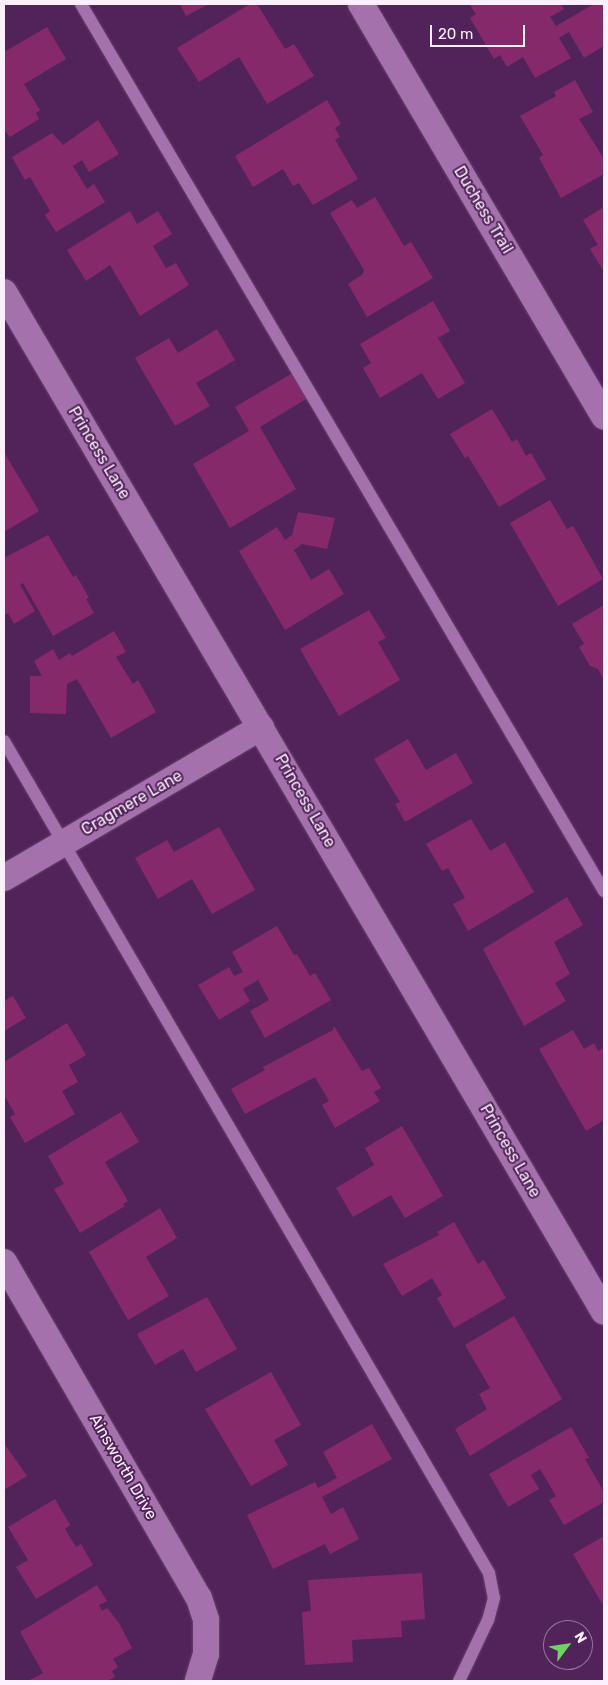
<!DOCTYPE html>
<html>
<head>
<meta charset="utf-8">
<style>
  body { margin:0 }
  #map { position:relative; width:608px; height:1685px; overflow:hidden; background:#52235a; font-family:Rubik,sans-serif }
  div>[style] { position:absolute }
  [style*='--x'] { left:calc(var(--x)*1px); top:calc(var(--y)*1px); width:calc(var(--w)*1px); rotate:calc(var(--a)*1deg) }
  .building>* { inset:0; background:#86296a }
  .roads { filter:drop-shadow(0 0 1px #6a4370) drop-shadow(0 0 1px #6a4370) }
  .service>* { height:12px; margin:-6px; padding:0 6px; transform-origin:6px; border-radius:6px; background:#a471ad }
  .minor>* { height:26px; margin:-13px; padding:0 13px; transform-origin:13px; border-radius:13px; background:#a471ad }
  span { translate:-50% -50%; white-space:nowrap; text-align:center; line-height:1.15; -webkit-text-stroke:4px #52235a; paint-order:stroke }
  .street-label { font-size:16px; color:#fbf0fd }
  .frame { position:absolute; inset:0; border:5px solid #fbf0fd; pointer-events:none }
  .north { position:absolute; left:543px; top:1620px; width:50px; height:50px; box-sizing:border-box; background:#52235a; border:1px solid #96759b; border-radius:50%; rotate:59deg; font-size:14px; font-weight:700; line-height:20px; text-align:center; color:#fbf0fd }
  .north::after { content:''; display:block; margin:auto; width:18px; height:22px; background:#6dd361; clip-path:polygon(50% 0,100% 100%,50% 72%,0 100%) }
  .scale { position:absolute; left:430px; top:25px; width:95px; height:22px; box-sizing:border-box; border:2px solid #fbf0fd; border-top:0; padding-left:6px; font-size:15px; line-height:18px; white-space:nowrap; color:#fbf0fd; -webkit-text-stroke:4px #52235a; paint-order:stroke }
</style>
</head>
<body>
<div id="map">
  <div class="building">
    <div style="clip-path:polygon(180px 4px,209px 4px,186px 16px)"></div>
    <div style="clip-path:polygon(250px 4px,257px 4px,285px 49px,294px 44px,314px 76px,267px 104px,239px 57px,199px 82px,177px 48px)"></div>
    <div style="clip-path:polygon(469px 4px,561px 4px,564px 9px,550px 17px,556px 26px,594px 4px,604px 4px,604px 46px,584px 58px,569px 32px,559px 38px,571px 58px,535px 78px,523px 57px,507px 67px,500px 55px,494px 59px,470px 18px,476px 14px)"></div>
    <div style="clip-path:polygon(47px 27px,66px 59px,24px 84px,40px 110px,36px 113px,39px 119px,10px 137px,4px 130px,4px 48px,6px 51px)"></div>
    <div style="clip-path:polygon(575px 80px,593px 112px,579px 119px,604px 159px,604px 174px,561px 198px,539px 158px,543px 155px,520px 116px,556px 96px,554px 92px)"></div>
    <div style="clip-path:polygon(327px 100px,341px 124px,335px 128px,340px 137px,335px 140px,358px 179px,313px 205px,299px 183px,293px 186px,283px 169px,253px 187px,235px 156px)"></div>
    <div style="clip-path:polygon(98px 120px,119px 154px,89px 172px,82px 160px,73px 166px,87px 189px,94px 184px,105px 202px,56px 232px,45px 215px,50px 211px,30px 177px,25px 180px,12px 157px,52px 133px,63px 145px)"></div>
    <div style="clip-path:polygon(375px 197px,404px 246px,411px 242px,433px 278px,367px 317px,348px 284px,363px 274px,364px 270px,330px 213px,352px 200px,357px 208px)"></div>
    <div style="clip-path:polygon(604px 207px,604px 272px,590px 249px,598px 245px,583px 220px)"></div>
    <div style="clip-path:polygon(130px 211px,137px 224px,158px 211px,172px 234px,153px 246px,166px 268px,176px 263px,189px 285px,140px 316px,110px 265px,86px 281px,67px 250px)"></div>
    <div style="clip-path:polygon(433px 301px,450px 331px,438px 338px,465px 383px,438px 399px,422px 373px,380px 398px,363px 368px,371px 363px,360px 344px)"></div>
    <div style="clip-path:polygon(217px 329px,235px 360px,196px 383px,210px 406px,175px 426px,135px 358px,169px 338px,178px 353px)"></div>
    <div style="clip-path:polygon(296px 371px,311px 396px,260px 427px,296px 489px,230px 528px,193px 464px,249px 431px,235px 407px)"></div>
    <div style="clip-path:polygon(492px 409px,512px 442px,517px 439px,526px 456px,531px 453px,546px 479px,499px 507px,468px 456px,465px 458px,450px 434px)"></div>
    <div style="clip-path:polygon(4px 452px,39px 511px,4px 532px)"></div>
    <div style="clip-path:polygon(550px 500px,567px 529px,573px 526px,603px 579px,558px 606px,510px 523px)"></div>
    <div style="clip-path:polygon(298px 512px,335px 518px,327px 549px,302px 544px,294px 550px,311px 580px,329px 569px,344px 594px,285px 630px,239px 551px,277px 527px,285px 540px,292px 535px)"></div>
    <div style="clip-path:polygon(48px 535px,73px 577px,76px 575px,89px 598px,86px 599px,94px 613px,53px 636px,23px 583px,20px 585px,35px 611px,14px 624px,8px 613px,4px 616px,4px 558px)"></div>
    <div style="clip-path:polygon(604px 605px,604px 680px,598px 669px,590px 666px,579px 647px,584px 644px,572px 624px)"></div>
    <div style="clip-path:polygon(369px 610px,386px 638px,378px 642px,400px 680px,339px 716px,300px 649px)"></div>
    <div style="clip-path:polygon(114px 631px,126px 652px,116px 657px,133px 684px,138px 680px,156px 712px,111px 738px,77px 679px,67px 684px,66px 714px,30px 713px,30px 676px,42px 676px,34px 661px,53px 649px,59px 660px,70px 653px,72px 656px)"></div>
    <div style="clip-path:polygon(408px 739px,426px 770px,456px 753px,473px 783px,405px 822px,395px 804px,400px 802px,374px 759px)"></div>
    <div style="clip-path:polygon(471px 819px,490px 851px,505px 842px,534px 892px,468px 931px,453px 904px,465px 898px,448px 868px,442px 871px,426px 844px)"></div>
    <div style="clip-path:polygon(219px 827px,255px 890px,212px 914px,192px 879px,158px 899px,135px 858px,167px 840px,174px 852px)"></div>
    <div style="clip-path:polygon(567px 897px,583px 925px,554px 942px,570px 974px,555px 983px,566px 1001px,524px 1026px,483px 949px)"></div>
    <div style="clip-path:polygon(277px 926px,294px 955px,297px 954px,310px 976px,315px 973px,331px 1000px,265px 1038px,250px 1011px,269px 1000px,258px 980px,243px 989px,250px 1001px,219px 1020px,198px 985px,229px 967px,234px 976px,243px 972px,232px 952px)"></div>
    <div style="clip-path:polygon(13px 996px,26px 1018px,4px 1031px,4px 1001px)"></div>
    <div style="clip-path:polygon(67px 1023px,86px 1055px,69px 1065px,78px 1082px,62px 1091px,75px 1114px,25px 1143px,10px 1117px,15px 1114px,4px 1095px,4px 1062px)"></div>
    <div style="clip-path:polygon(334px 1026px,362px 1071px,369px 1068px,381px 1088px,374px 1092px,380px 1101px,335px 1128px,322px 1105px,329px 1101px,315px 1077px,245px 1114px,231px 1089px,265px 1070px,263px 1067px,333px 1030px)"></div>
    <div style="clip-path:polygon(573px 1030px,584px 1049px,594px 1043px,598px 1051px,604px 1048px,604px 1120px,586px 1131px,539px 1049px)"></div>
    <div style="clip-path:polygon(121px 1112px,139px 1142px,105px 1162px,128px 1201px,123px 1204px,125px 1206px,80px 1233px,54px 1189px,64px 1184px,48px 1156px)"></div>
    <div style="clip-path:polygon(402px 1126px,443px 1196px,405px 1218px,391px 1195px,353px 1217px,336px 1188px,374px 1165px,365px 1148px)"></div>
    <div style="clip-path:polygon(160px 1208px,177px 1238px,146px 1257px,169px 1296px,128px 1320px,89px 1252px)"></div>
    <div style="clip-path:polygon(454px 1222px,478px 1264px,484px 1260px,506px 1298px,454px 1328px,437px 1298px,442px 1295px,432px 1278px,402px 1296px,383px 1264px,439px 1235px,437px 1232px)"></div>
    <div style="clip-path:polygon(207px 1297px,237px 1349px,196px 1372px,183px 1349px,155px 1365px,137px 1334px)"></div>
    <div style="clip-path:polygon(514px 1316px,562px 1399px,470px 1456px,455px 1429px,487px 1409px,479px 1394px,490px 1388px,465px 1345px)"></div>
    <div style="clip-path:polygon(271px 1372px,301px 1425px,274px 1440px,288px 1465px,251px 1486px,205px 1409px)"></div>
    <div style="clip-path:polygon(372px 1424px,392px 1459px,322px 1497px,331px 1514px,343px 1507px,359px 1539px,330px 1554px,325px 1544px,273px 1569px,247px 1515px,315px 1482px,318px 1488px,337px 1478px,323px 1452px)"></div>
    <div style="clip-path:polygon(571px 1427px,589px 1458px,585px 1459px,604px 1492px,604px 1502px,564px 1525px,549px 1500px,556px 1496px,540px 1469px,531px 1475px,539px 1489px,508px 1507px,489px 1474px)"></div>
    <div style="clip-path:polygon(4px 1443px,27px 1476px,4px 1490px)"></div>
    <div style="clip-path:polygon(55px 1499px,70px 1525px,65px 1529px,76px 1547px,81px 1544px,93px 1565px,36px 1599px,16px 1567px,28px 1560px,8px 1527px)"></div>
    <div style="clip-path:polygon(604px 1536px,604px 1607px,573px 1554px)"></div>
    <div style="clip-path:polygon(422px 1573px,425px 1619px,401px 1621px,402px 1637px,352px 1640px,353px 1662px,305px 1665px,302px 1612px,311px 1611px,308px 1580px)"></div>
    <div style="clip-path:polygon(97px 1585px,107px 1601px,99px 1605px,102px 1611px,107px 1608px,119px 1623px,132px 1648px,113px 1659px,118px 1667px,112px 1671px,115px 1677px,107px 1681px,28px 1681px,43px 1673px,20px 1632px)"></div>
  </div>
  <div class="roads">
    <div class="service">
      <div style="--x:81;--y:4;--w:1030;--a:59.48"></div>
      <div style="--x:4;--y:741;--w:963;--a:59.76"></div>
      <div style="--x:489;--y:1573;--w:25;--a:79"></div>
      <div style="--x:494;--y:1598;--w:23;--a:105"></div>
      <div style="--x:488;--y:1620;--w:68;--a:115.4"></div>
    </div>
    <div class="minor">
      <div style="--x:361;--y:4;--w:479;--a:59.5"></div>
      <div style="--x:4;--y:292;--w:1183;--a:59.53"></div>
      <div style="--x:4;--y:878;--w:298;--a:-30.4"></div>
      <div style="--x:4;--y:1262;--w:388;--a:59.9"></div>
      <div style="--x:199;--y:1598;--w:23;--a:72"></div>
      <div style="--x:206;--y:1620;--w:34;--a:90"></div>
      <div style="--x:206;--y:1654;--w:28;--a:107"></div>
    </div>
  </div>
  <div class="street-label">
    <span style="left:483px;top:210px;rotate:59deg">Duchess Trail</span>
    <span style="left:99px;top:453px;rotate:59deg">Princess Lane</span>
    <span style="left:305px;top:801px;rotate:60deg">Princess Lane</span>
    <span style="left:132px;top:803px;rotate:-30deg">Cragmere Lane</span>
    <span style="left:510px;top:1151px;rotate:60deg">Princess Lane</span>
    <span style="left:123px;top:1467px;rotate:60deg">Ainsworth Drive</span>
  </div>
  <div class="frame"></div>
  <div class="north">N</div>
  <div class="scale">20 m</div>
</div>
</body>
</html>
